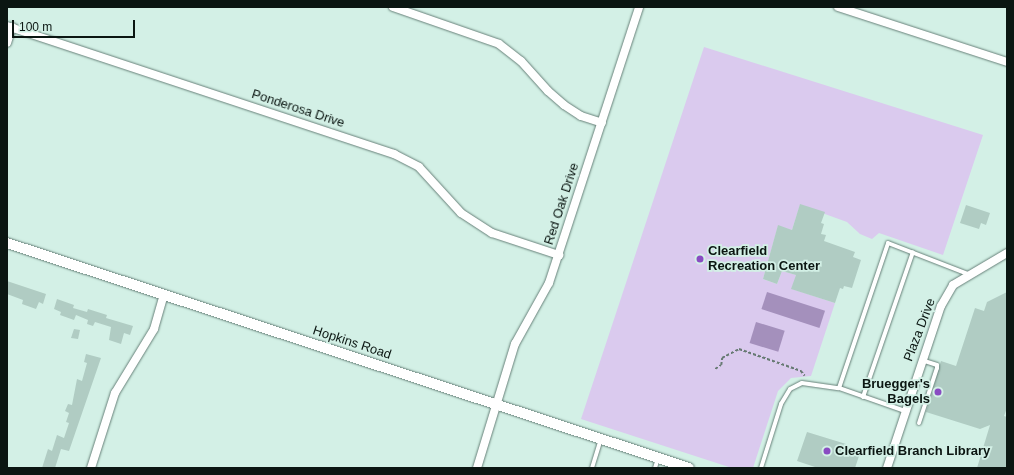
<!DOCTYPE html>
<html>
<head>
<meta charset="utf-8">
<style>
  body { margin:0 }
  #map { position:relative; width:1014px; height:475px; overflow:hidden; background:#d3f0e6; font-family:Arial,sans-serif }
  div>[style] { position:absolute }
  [style*='--x'] { left:calc(var(--x)*1px); top:calc(var(--y)*1px); width:calc(var(--w)*1px); rotate:calc(var(--a)*1deg) }
  .green>* { inset:0; background:#dacaee }
  .water>* { inset:0; background:#a490bc; transform-origin:0 0 }
  .building>* { inset:0; background:#b0ccc3 }
  .path>* { height:1.5px; margin-top:-0.75px; transform-origin:0; background:repeating-linear-gradient(90deg,#677a73 0 3px,transparent 0 5px) }
  .roads { filter:drop-shadow(0 0 1px #678179) drop-shadow(0 0 1px #678179) }
  .service>* { height:4px; margin:-2px; padding:0 2px; transform-origin:2px; border-radius:2px; background:#fff }
  .minor>* { height:8px; margin:-4px; padding:0 4px; transform-origin:4px; border-radius:4px; background:#fff }
  .tertiary>* { height:10px; margin:-5px; padding:0 5px; transform-origin:5px; border-radius:5px; background:#fff }
  .dots>* { width:11px; height:11px; translate:-50% -50%; box-sizing:border-box; border:2px solid #d3f0e6; border-radius:50% }
  span { translate:-50% -50%; white-space:nowrap; text-align:center; line-height:1.15; -webkit-text-stroke:3.5px #d3f0e6; paint-order:stroke }
  .street-label { font-size:13px; color:#0b1612 }
  .poi-label { font-size:13px; color:#0b1612; font-weight:700 }
  .left { translate:0 -50%; text-align:left }
  .right { translate:-100% -50%; text-align:right }
  .frame { position:absolute; inset:0; border:8px solid #0b1612; pointer-events:none }
  .scale { position:absolute; left:12px; top:20px; width:123px; height:18px; box-sizing:border-box; border:2px solid #0b1612; border-top:0; padding-left:5px; font-size:12px; line-height:14px; white-space:nowrap; color:#0b1612; -webkit-text-stroke:3px #d3f0e6; paint-order:stroke }
</style>
</head>
<body>
<div id="map">
  <div class="green">
    <div style="clip-path:polygon(704px 47px,983px 135px,943px 255px,879px 233px,872px 239px,860px 234px,847px 222px,800px 205px,792px 230px,778px 226px,763px 279px,777px 284px,782px 271px,796px 275px,792px 289px,835px 303px,811px 376px,791px 378px,778px 391px,753px 468px,732px 468px,581px 419px)"></div>
  </div>
  <div class="water">
    <div style="left:767px;top:292px;width:61px;height:18px;rotate:18deg"></div>
    <div style="left:756px;top:322px;width:30px;height:22px;rotate:17deg"></div>
  </div>
  <div class="building">
    <div style="clip-path:polygon(800px 204px,825px 212px,821px 223px,824px 224px,821px 234px,826px 235px,824px 241px,855px 252px,853px 257px,861px 260px,852px 288px,844px 286px,843px 289px,840px 288px,835px 303px,791px 289px,796px 275px,782px 271px,777px 284px,763px 279px,778px 225px,792px 230px)"></div>
    <div style="clip-path:polygon(966px 205px,990px 213px,986px 225px,981px 223px,979px 229px,960px 223px)"></div>
    <div style="clip-path:polygon(7px 281px,46px 294px,43px 304px,39px 302px,36px 309px,22px 304px,23px 300px,7px 294px)"></div>
    <div style="clip-path:polygon(1007px 292px,1007px 408px,1004px 416px,1007px 417px,1007px 464px,1006px 468px,977px 468px,990px 425px,980px 429px,926px 412px,941px 361px,956px 366px,975px 308px,984px 311px,987px 302px)"></div>
    <div style="clip-path:polygon(57px 299px,74px 305px,73px 308px,87px 312px,88px 309px,107px 315px,106px 318px,133px 326px,130px 335px,124px 333px,121px 344px,109px 340px,111px 327px,95px 322px,93px 326px,87px 324px,88px 320px,76px 315px,74px 320px,60px 315px,61px 312px,54px 309px)"></div>
    <div style="clip-path:polygon(74px 329px,80px 330px,78px 339px,71px 338px)"></div>
    <div style="clip-path:polygon(86px 354px,101px 358px,69px 451px,61px 449px,55px 468px,42px 468px,48px 449px,52px 451px,57px 435px,64px 438px,69px 423px,66px 422px,69px 413px,65px 411px,68px 404px,72px 405px,77px 379px,82px 381px,87px 363px,84px 362px)"></div>
    <div style="clip-path:polygon(807px 432px,846px 444px,845px 448px,860px 453px,855px 468px,818px 468px,797px 461px)"></div>
  </div>
  <div class="path">
    <div style="--x:715;--y:369;--w:7;--a:-34"></div>
    <div style="--x:721;--y:365;--w:7;--a:-82"></div>
    <div style="--x:722;--y:358;--w:19;--a:-28"></div>
    <div style="--x:739;--y:349;--w:66;--a:19.5"></div>
    <div style="--x:801;--y:371;--w:6;--a:51"></div>
  </div>
  <div class="roads">
    <div class="service">
      <div style="--x:863;--y:397;--w:153;--a:-71"></div>
      <div style="--x:905;--y:411;--w:70;--a:-160.8"></div>
      <div style="--x:839;--y:388;--w:153;--a:-71.3"></div>
      <div style="--x:888;--y:243;--w:86;--a:21.2"></div>
      <div style="--x:919;--y:423;--w:58;--a:-71.9"></div>
      <div style="--x:937;--y:368;--w:3;--a:-90"></div>
      <div style="--x:937;--y:365;--w:16;--a:-162"></div>
      <div style="--x:592;--y:468;--w:30;--a:-73"></div>
      <div style="--x:655;--y:468;--w:10;--a:-73"></div>
      <div style="--x:761;--y:468;--w:67;--a:-72.6"></div>
      <div style="--x:781;--y:404;--w:17;--a:-59"></div>
      <div style="--x:790;--y:389;--w:13;--a:-27"></div>
      <div style="--x:802;--y:383;--w:37;--a:8"></div>
    </div>
    <div class="minor">
      <div style="--x:393;--y:7;--w:112;--a:19.2"></div>
      <div style="--x:499;--y:44;--w:28;--a:38"></div>
      <div style="--x:521;--y:61;--w:40;--a:48"></div>
      <div style="--x:548;--y:91;--w:21;--a:41"></div>
      <div style="--x:564;--y:105;--w:20;--a:33"></div>
      <div style="--x:581;--y:116;--w:22;--a:18"></div>
      <div style="--x:838;--y:7;--w:178;--a:18"></div>
      <div style="--x:7;--y:26;--w:408;--a:18.3"></div>
      <div style="--x:394;--y:154;--w:28;--a:27"></div>
      <div style="--x:419;--y:167;--w:62;--a:47.6"></div>
      <div style="--x:461;--y:213;--w:37;--a:33"></div>
      <div style="--x:492;--y:233;--w:71;--a:18.2"></div>
      <div style="--x:7;--y:43;--w:17;--a:-73"></div>
      <div style="--x:91;--y:468;--w:79;--a:-72.3"></div>
      <div style="--x:115;--y:393;--w:75;--a:-58.6"></div>
      <div style="--x:154;--y:329;--w:35;--a:-74"></div>
      <div style="--x:477;--y:468;--w:130;--a:-73"></div>
      <div style="--x:515;--y:344;--w:70;--a:-60.9"></div>
      <div style="--x:549;--y:283;--w:290;--a:-71.9"></div>
      <div style="--x:887;--y:468;--w:171;--a:-71.6"></div>
      <div style="--x:941;--y:306;--w:24;--a:-60"></div>
      <div style="--x:953;--y:285;--w:63;--a:-30.7"></div>
    </div>
    <div class="tertiary">
      <div style="--x:7;--y:243;--w:718;--a:18.26"></div>
    </div>
  </div>
  <div class="dots">
    <div style="left:700px;top:259px;background:#894cc2"></div>
    <div style="left:938px;top:392px;background:#894cc2"></div>
    <div style="left:827px;top:451px;background:#894cc2"></div>
  </div>
  <div class="street-label">
    <span style="left:298px;top:109px;rotate:18deg">Ponderosa Drive</span>
    <span style="left:562px;top:204px;rotate:-72deg">Red Oak Drive</span>
    <span style="left:920px;top:330px;rotate:-69deg">Plaza Drive</span>
    <span style="left:352px;top:343px;rotate:18deg">Hopkins Road</span>
  </div>
  <div class="poi-label">
    <span class="left" style="left:708px;top:259px">Clearfield<br>Recreation Center</span>
    <span class="right" style="left:930px;top:392px">Bruegger's<br>Bagels</span>
    <span class="left" style="left:835px;top:451px">Clearfield Branch Library</span>
  </div>
  <div class="frame"></div>
  <div class="scale">100 m</div>
</div>
</body>
</html>
